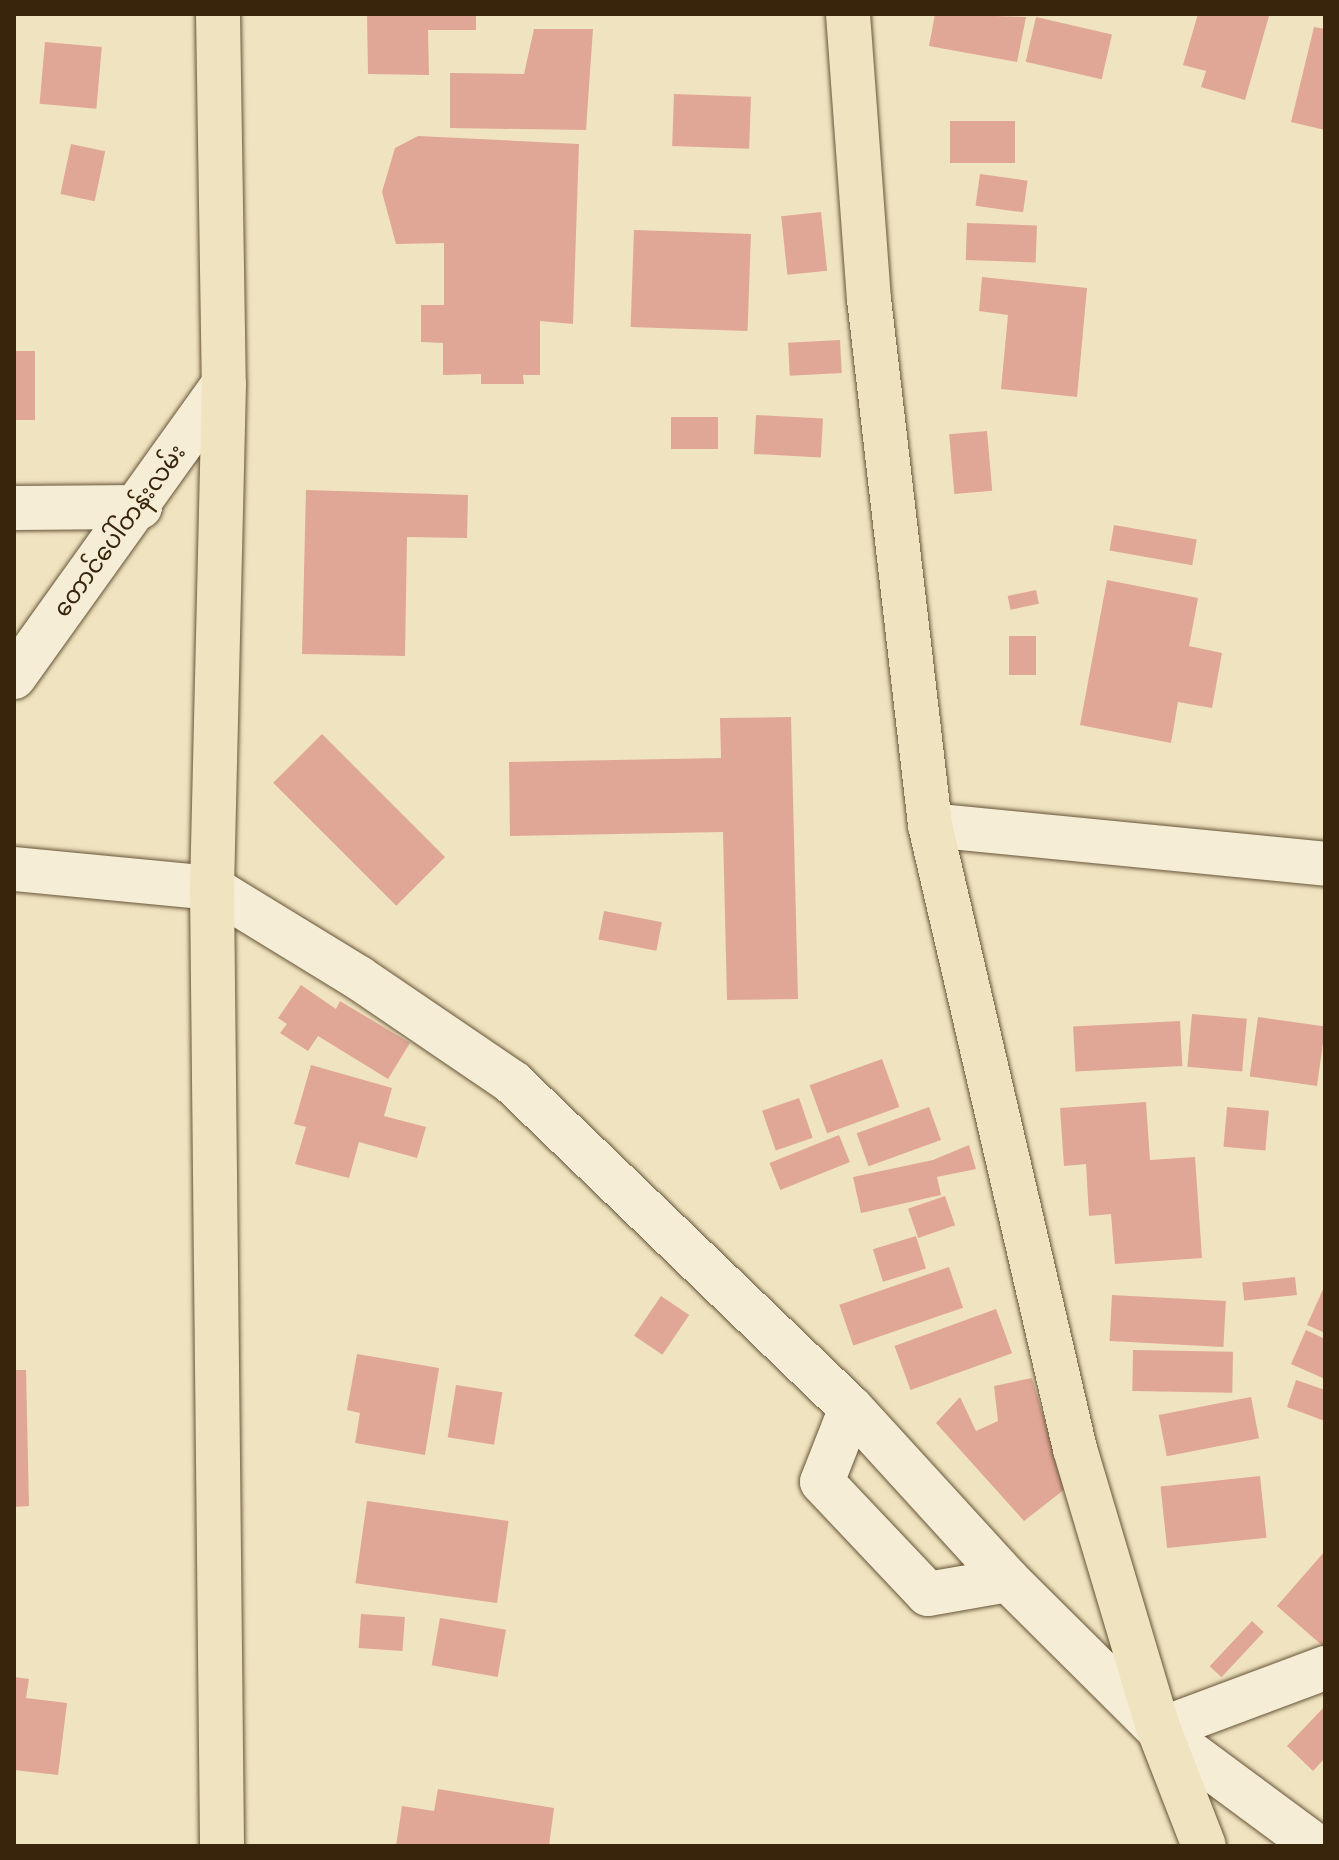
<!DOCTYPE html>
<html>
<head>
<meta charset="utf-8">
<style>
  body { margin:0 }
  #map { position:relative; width:1339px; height:1860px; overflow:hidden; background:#f0e3bf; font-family:Alegreya,"Noto Sans Myanmar",serif }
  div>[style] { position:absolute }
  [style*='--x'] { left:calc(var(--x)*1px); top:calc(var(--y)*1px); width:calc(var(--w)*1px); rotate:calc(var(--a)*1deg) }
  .building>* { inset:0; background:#e0a796; transform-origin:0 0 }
  .roads { filter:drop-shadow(0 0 2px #665438) drop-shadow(0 0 2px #665438) }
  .minor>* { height:44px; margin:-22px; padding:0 22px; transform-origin:22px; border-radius:22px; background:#f5edd5 }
  .major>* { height:44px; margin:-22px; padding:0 22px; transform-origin:22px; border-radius:22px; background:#f0e3bf }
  span { translate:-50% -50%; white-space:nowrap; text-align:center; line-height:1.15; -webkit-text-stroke:7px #f5edd5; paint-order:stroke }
  .street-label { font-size:24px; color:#38250b }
  .frame { position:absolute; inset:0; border:16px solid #38250b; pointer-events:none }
</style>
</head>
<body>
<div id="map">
  <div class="building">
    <div style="clip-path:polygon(367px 14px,476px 14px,476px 30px,428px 30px,429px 75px,368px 74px)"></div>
    <div style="clip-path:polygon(935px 14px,1026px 17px,1017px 62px,929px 46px)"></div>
    <div style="clip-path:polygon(1198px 14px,1269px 16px,1245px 100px,1201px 87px,1206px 71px,1183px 65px)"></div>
    <div style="left:1036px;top:17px;width:78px;height:46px;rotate:13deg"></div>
    <div style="clip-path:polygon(1314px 27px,1325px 29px,1325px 130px,1291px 122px)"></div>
    <div style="clip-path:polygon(534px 29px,593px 29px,586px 130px,450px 128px,450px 73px,524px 74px)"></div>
    <div style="left:45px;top:42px;width:57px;height:62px;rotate:5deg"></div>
    <div style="left:674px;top:94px;width:77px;height:52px;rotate:2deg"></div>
    <div style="left:950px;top:121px;width:65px;height:42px"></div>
    <div style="clip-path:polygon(418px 136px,579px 144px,573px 324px,540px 321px,540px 375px,523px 375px,524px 384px,481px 384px,481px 374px,443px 375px,443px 343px,421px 342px,421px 305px,444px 305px,444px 243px,396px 244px,382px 192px,395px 148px)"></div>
    <div style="left:71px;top:144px;width:35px;height:51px;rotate:12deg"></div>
    <div style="left:980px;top:174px;width:48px;height:32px;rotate:8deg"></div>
    <div style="left:821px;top:212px;width:59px;height:40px;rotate:84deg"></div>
    <div style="left:967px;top:223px;width:70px;height:37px;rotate:2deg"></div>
    <div style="left:634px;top:230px;width:117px;height:97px;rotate:2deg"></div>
    <div style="clip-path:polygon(982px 277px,1087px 288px,1077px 397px,1001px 389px,1008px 315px,979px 311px)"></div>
    <div style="left:840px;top:340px;width:33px;height:52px;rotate:87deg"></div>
    <div style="left:14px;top:351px;width:21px;height:69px"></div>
    <div style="left:756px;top:415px;width:67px;height:39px;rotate:3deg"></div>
    <div style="left:671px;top:417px;width:47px;height:32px"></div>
    <div style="left:987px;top:431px;width:60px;height:38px;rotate:85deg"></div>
    <div style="clip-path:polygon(306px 490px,468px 495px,467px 538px,407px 537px,405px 656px,302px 654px)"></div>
    <div style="left:1114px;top:525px;width:84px;height:26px;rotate:10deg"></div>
    <div style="clip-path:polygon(1107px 580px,1198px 598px,1189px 646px,1222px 653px,1212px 708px,1178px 702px,1171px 743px,1080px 725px)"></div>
    <div style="left:1036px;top:590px;width:14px;height:29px;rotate:78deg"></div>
    <div style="left:1009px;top:636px;width:27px;height:39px"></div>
    <div style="clip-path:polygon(791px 717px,798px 999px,727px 1000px,723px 832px,510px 836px,509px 762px,721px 758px,720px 718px)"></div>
    <div style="left:322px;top:734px;width:174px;height:69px;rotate:45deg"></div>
    <div style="left:604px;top:911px;width:59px;height:29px;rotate:11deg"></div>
    <div style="clip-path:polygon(301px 985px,336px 1009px,340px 1001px,410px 1043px,388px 1079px,318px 1036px,308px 1051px,280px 1033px,287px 1024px,278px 1018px)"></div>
    <div style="left:1192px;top:1014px;width:55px;height:53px;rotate:5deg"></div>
    <div style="left:1258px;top:1017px;width:68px;height:60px;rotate:8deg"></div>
    <div style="left:1180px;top:1021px;width:45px;height:107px;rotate:87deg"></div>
    <div style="left:882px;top:1059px;width:51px;height:77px;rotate:70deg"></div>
    <div style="clip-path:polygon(311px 1065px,392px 1088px,384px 1116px,426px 1127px,417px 1158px,359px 1142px,349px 1178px,295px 1164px,306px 1127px,294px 1124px)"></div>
    <div style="left:799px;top:1098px;width:42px;height:39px;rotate:71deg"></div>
    <div style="clip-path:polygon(1146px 1102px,1150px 1160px,1195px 1157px,1202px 1258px,1115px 1264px,1111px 1214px,1089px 1216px,1086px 1164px,1064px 1166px,1060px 1108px)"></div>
    <div style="left:929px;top:1107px;width:35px;height:77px;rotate:70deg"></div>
    <div style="left:1227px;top:1107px;width:42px;height:40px;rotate:5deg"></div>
    <div style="left:839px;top:1135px;width:29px;height:75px;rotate:68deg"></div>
    <div style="clip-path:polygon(969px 1145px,976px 1169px,937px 1177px,941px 1195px,861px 1213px,853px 1177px,933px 1160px)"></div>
    <div style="left:945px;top:1196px;width:31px;height:39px;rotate:71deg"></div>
    <div style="left:916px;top:1236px;width:34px;height:45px;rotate:73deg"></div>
    <div style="left:949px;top:1267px;width:43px;height:116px;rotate:71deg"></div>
    <div style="left:1295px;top:1277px;width:18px;height:53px;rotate:84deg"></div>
    <div style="clip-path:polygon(1325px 1285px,1325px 1333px,1307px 1325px)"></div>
    <div style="left:1112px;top:1295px;width:114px;height:46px;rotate:3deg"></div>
    <div style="left:661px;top:1296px;width:34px;height:48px;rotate:34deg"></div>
    <div style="left:996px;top:1309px;width:47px;height:108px;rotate:70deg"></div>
    <div style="clip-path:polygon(1306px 1330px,1325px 1339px,1325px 1379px,1291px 1364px)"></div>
    <div style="left:1133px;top:1350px;width:100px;height:41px;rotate:1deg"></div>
    <div style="clip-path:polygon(357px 1354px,439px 1368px,425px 1455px,355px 1443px,360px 1413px,347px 1410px)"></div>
    <div style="clip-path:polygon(14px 1370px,26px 1370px,29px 1506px,14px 1507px)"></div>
    <div style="clip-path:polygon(1032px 1378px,1065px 1489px,1024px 1521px,936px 1423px,960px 1397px,976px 1431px,998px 1421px,994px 1386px)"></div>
    <div style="clip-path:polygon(1296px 1380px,1325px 1390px,1325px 1421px,1287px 1407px)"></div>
    <div style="left:456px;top:1385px;width:47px;height:53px;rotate:9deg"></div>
    <div style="left:1251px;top:1397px;width:42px;height:94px;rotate:79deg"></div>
    <div style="left:1260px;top:1476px;width:62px;height:100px;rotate:84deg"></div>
    <div style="left:367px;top:1501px;width:143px;height:83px;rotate:8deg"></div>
    <div style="clip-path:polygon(1325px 1551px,1325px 1648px,1277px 1606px)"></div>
    <div style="left:361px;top:1614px;width:44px;height:34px;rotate:4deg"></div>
    <div style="left:440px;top:1618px;width:67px;height:48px;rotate:10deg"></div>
    <div style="left:1252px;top:1621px;width:16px;height:62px;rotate:43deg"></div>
    <div style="clip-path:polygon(14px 1677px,29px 1679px,26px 1698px,67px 1703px,58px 1775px,14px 1770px)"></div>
    <div style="clip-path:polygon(1325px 1706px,1325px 1758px,1313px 1771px,1287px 1746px)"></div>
    <div style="clip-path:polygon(438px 1789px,554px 1808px,549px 1846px,396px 1846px,402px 1806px,434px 1811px)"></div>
  </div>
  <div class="roads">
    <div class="minor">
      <div style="--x:14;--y:508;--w:126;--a:-0.5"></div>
      <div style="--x:14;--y:677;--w:360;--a:-54.4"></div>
      <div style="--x:930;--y:825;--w:397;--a:5.6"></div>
      <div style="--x:14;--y:869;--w:199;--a:5.5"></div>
      <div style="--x:212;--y:888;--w:172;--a:31.5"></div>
      <div style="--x:359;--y:978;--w:185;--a:34.2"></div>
      <div style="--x:512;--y:1082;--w:470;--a:43.9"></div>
      <div style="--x:851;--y:1408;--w:233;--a:47.6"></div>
      <div style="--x:1008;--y:1580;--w:213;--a:44.8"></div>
      <div style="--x:1159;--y:1730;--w:195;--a:36.5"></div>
      <div style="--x:851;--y:1408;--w:79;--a:111.4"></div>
      <div style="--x:822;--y:1482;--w:154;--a:46.6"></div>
      <div style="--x:928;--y:1594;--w:81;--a:-9.9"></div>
      <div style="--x:1159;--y:1730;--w:177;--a:-20.5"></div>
    </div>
    <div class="major">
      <div style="--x:218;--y:14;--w:370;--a:89.1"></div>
      <div style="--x:224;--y:384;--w:504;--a:91.36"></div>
      <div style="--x:212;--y:888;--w:958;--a:89.4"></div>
      <div style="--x:848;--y:14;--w:286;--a:85.8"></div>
      <div style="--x:869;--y:299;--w:530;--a:83.38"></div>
      <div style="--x:930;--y:825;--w:641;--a:76.92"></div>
      <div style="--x:1075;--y:1449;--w:293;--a:73.4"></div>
      <div style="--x:1159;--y:1730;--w:124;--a:68.8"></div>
    </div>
  </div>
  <div class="street-label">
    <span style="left:120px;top:531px;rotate:-54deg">တောင်ပေါ်တန်းလမ်း</span>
  </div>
  <div class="frame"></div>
</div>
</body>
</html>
